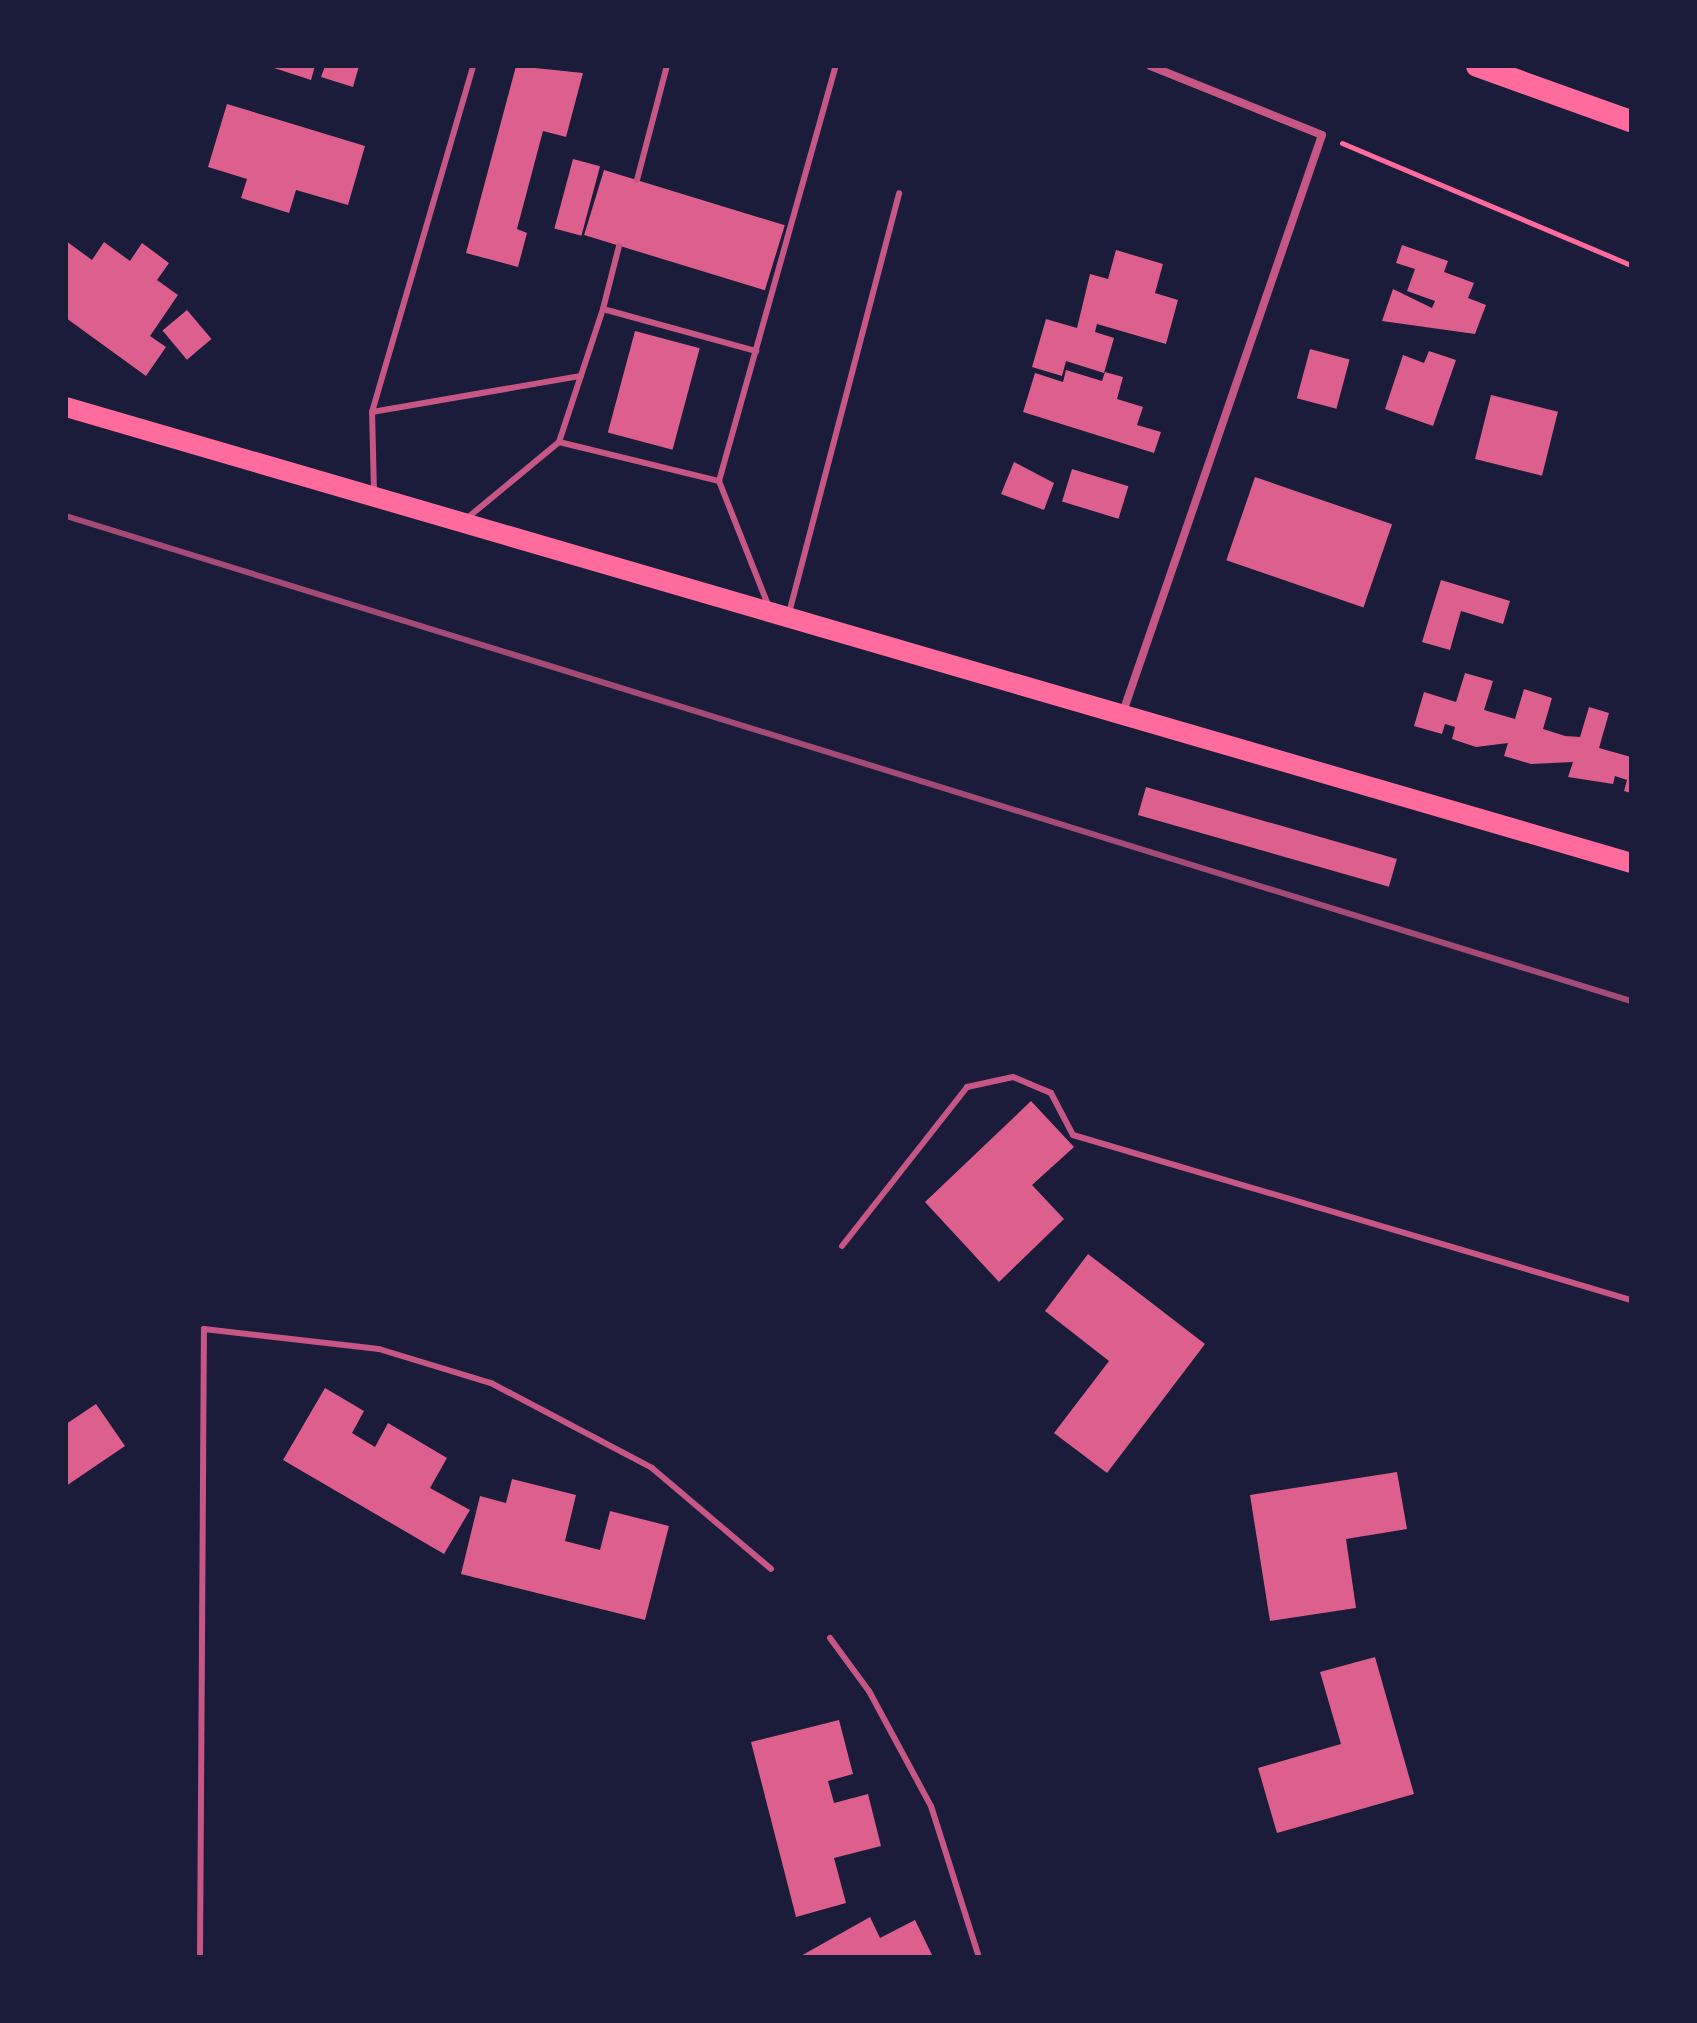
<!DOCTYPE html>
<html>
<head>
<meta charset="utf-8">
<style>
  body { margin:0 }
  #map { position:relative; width:1697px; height:2023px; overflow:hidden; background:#1b1b3a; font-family:Raleway,sans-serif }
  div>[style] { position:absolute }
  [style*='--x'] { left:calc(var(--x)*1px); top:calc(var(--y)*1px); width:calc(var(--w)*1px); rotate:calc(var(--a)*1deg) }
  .building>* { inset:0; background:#dd5f8e; transform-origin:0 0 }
  .path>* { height:5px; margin:-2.5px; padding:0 2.5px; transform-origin:2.5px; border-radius:2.5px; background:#ff6b9d }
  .service>* { height:6px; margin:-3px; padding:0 3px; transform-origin:3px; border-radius:3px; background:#c65784 }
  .minor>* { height:8px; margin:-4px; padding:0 4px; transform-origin:4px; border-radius:4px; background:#c65784 }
  .primary>* { height:20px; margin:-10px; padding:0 10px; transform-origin:10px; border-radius:10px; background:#ff6b9d }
  .trunk>* { height:22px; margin:-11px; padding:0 11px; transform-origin:11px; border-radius:11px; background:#ff6b9d }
  .rail>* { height:6px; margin:-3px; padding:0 3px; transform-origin:3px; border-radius:3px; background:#a44b75 }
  span { translate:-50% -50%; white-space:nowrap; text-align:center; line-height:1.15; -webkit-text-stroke:8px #1b1b3a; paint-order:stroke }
  .frame { position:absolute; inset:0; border:68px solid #1b1b3a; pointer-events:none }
</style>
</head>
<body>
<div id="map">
  <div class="building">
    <div style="clip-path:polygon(268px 66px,315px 66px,311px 80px)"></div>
    <div style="clip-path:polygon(325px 66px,359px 66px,353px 87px,321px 77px)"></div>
    <div style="clip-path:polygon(516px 66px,583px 73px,566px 137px,543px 131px,517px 229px,527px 233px,518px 267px,466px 253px)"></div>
    <div style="clip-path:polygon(227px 104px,365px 146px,348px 205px,296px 190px,289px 213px,241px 198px,247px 179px,208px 167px)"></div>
    <div style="left:573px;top:159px;width:28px;height:72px;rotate:15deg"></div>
    <div style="left:604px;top:170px;width:189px;height:68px;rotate:17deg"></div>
    <div style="clip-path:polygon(66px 241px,92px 260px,104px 242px,130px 261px,142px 243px,169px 263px,157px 280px,178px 295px,150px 336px,166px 347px,146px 376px,66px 318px)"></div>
    <div style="clip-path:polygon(1402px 245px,1448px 261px,1444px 272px,1474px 283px,1468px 298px,1486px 305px,1475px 334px,1382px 321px,1393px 289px,1432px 308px,1435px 301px,1407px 291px,1415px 269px,1396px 263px)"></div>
    <div style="clip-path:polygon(1116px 250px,1163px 264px,1155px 293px,1178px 300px,1166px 344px,1097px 324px,1095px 332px,1114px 338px,1104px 373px,1066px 361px,1062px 376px,1032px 367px,1046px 319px,1077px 328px,1090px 274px,1108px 279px)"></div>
    <div style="left:187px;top:310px;width:38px;height:32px;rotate:50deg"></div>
    <div style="left:635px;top:331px;width:67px;height:105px;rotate:15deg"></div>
    <div style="left:1310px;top:349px;width:41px;height:51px;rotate:15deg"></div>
    <div style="clip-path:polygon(1429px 351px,1456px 360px,1433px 426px,1385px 409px,1403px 355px,1424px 363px)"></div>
    <div style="clip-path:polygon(1066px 370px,1102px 381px,1105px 372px,1123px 377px,1117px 399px,1143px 407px,1137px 425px,1161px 432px,1154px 453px,1023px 412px,1035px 373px,1063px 382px)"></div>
    <div style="left:1491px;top:395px;width:69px;height:66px;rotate:14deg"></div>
    <div style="clip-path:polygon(1014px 462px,1054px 483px,1044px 510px,1001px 494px)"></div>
    <div style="left:1072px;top:469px;width:59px;height:34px;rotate:17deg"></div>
    <div style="left:1255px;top:477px;width:145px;height:88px;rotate:19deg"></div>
    <div style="clip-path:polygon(1441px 580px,1510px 601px,1503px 624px,1461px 611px,1450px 650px,1422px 642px)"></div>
    <div style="clip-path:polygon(1465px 673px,1493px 681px,1484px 710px,1515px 719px,1524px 689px,1552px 698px,1543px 729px,1565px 736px,1580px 737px,1589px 707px,1609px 713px,1599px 748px,1631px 757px,1631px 793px,1624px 791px,1627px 780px,1615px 776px,1613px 784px,1568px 777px,1573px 762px,1531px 764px,1504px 756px,1508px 743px,1476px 747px,1452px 739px,1455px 727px,1445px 724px,1442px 734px,1414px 726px,1424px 692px,1456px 702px)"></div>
    <div style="left:1146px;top:787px;width:261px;height:29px;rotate:16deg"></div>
    <div style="clip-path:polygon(1031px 1101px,1074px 1147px,1032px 1185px,1064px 1219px,999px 1282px,925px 1202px)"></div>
    <div style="clip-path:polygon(1088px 1254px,1205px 1344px,1107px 1473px,1054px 1433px,1109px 1361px,1045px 1311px)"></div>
    <div style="clip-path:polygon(325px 1388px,364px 1411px,352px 1433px,375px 1447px,388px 1423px,447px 1458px,430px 1488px,470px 1510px,444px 1554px,283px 1460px)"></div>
    <div style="clip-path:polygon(96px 1404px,125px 1446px,66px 1486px,66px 1424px)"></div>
    <div style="clip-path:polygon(1397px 1472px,1407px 1529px,1346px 1539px,1356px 1608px,1270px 1621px,1250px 1495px)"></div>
    <div style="clip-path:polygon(512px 1479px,576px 1495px,565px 1541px,600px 1550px,610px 1511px,669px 1526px,645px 1620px,461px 1574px,480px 1496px,506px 1503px)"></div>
    <div style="clip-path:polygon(1375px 1657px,1414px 1794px,1277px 1833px,1258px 1768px,1341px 1744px,1320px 1672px)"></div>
    <div style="clip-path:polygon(839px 1720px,853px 1774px,828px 1781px,834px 1803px,868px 1794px,881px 1846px,834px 1858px,846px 1903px,796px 1917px,751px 1742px)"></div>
    <div style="clip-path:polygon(870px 1917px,880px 1938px,915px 1920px,933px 1957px,799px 1957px)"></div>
  </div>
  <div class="path">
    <div style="--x:1342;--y:143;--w:314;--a:22.9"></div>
  </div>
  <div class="service">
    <div style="--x:637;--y:180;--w:118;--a:-75.3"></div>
    <div style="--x:619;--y:246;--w:65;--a:104.3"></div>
    <div style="--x:603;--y:309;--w:159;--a:15.4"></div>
    <div style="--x:372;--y:412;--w:212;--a:-9.8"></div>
    <div style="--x:559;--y:442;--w:165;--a:13.7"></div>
    <div style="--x:719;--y:481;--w:136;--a:68.4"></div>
    <div style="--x:719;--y:481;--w:431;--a:-74.3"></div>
    <div style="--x:374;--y:492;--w:80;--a:-91.4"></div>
    <div style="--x:372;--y:412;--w:360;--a:-73.7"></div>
    <div style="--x:466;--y:519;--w:121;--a:-39.6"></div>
    <div style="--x:559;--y:442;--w:140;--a:-71.7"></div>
    <div style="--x:789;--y:613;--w:434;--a:-75.3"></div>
    <div style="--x:842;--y:1246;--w:202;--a:-51.8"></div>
    <div style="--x:967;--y:1087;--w:47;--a:-12.3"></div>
    <div style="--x:1013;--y:1077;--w:41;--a:22.8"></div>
    <div style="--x:1051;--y:1093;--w:47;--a:62.4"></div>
    <div style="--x:1073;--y:1135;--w:582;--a:16.47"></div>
    <div style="--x:830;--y:1638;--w:66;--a:53.7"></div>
    <div style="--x:869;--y:1691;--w:131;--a:61.7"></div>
    <div style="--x:931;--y:1806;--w:158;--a:72.4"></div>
    <div style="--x:200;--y:1957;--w:628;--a:-89.64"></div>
    <div style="--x:204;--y:1329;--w:176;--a:6.5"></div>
    <div style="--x:379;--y:1349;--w:117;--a:16.9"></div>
    <div style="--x:491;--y:1383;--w:182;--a:27.8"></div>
    <div style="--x:652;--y:1468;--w:156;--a:40.3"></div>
  </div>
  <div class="minor">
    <div style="--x:1123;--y:712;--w:610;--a:-70.97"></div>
    <div style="--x:1322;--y:135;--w:185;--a:-158.1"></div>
  </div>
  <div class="primary">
    <div style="--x:66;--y:407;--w:1630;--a:16.24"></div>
  </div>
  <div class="trunk">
    <div style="--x:1477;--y:66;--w:164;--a:19.7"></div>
  </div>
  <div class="rail">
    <div style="--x:66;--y:516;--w:1638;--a:17.22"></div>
  </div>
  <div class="frame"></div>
</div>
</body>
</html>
